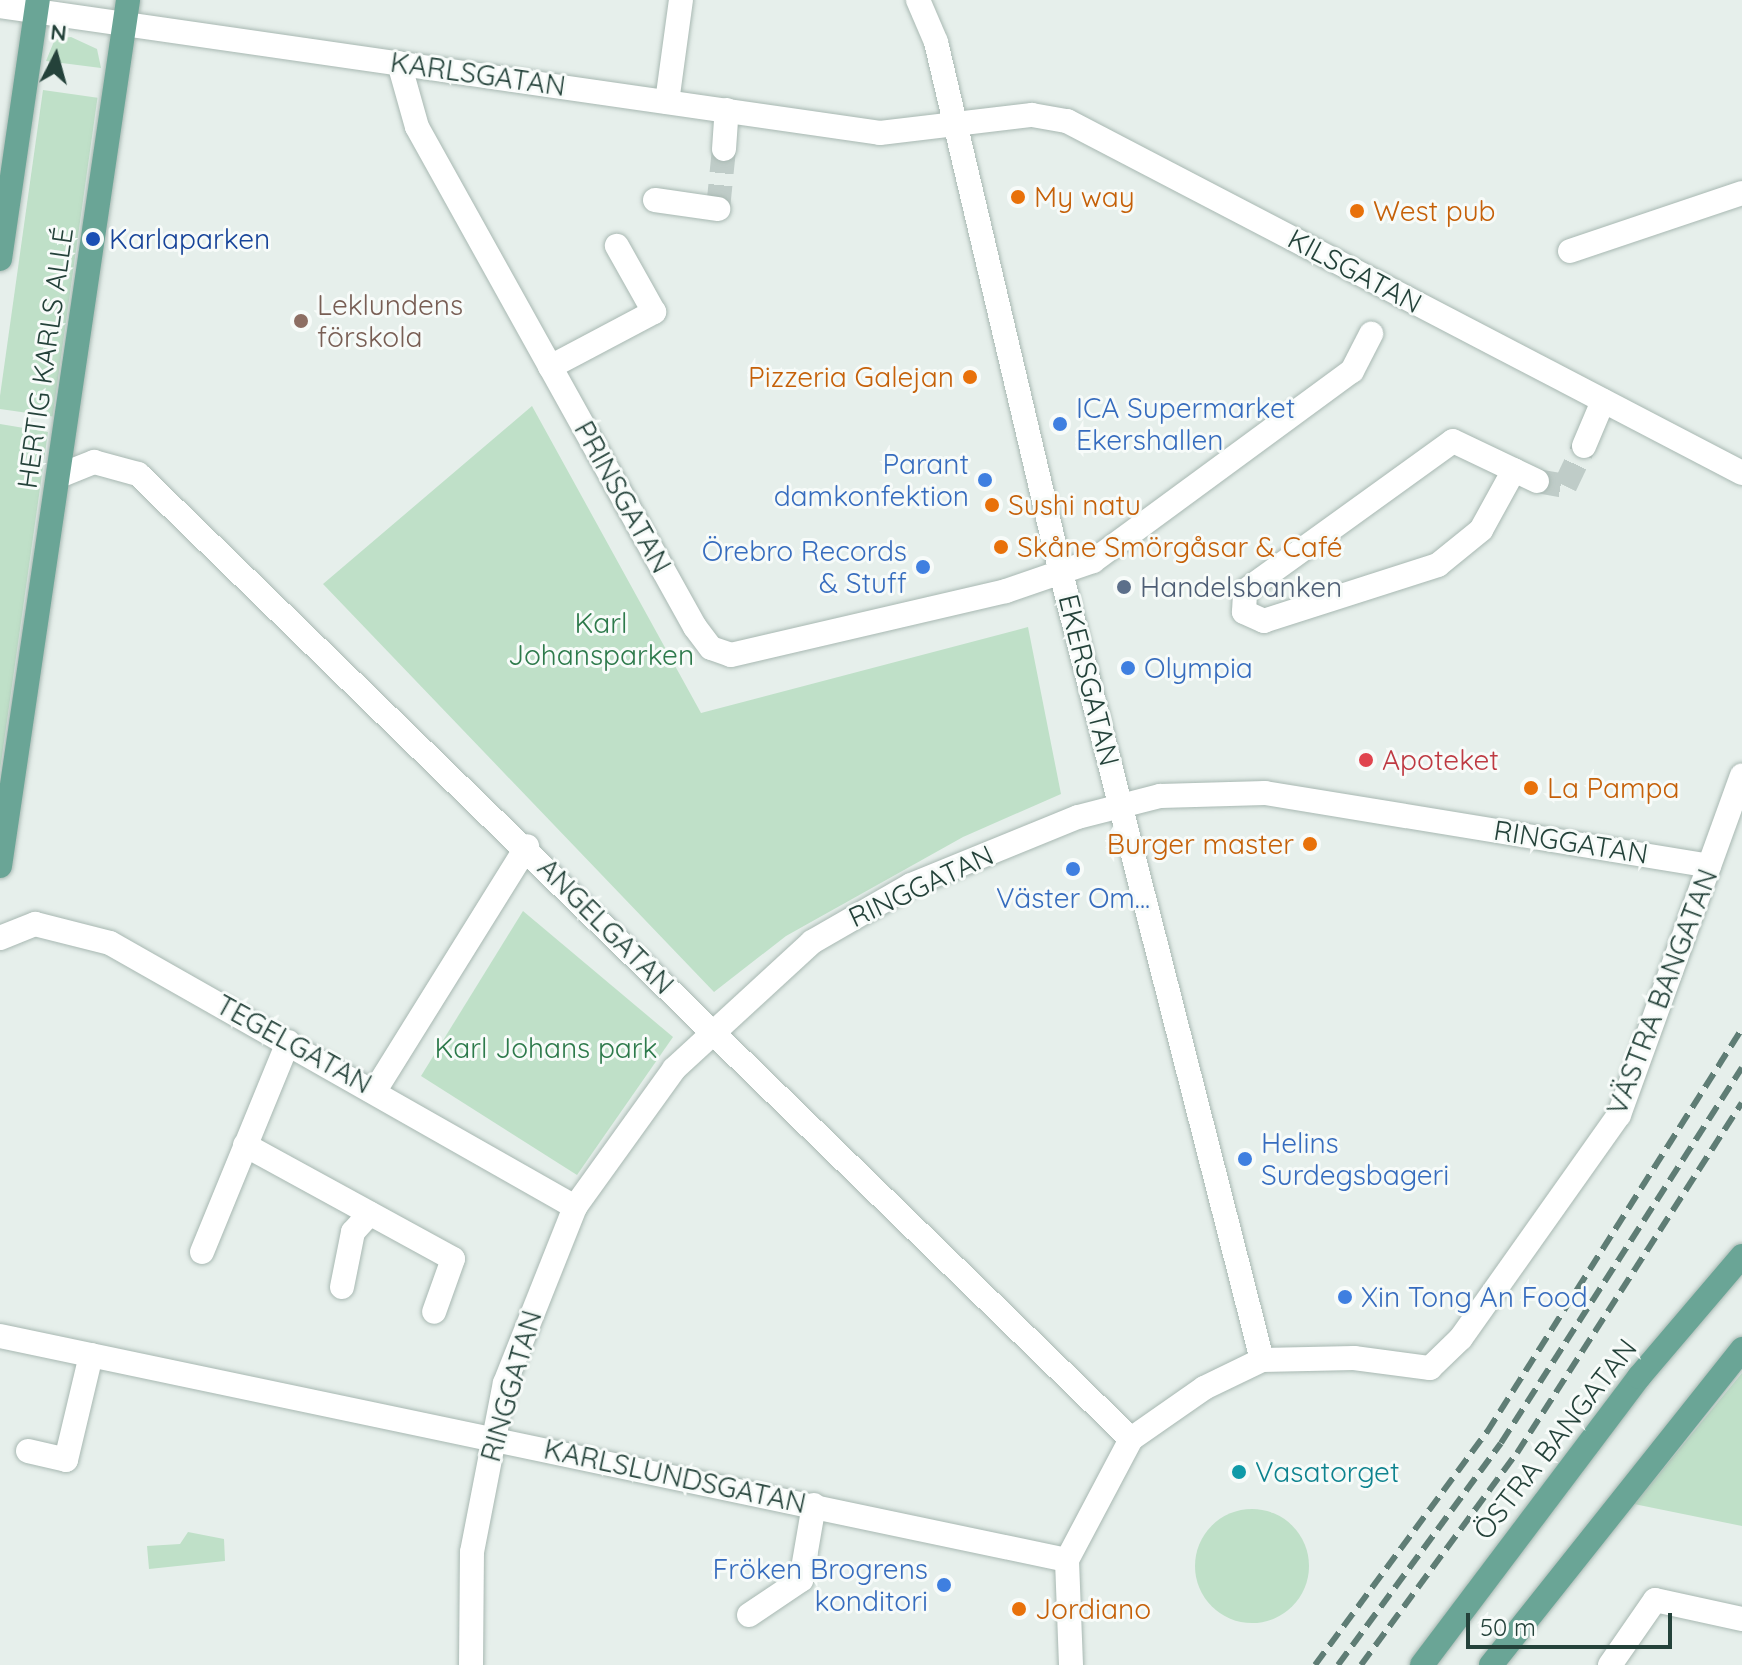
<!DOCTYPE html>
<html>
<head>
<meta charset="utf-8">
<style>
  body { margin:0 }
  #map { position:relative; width:1742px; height:1665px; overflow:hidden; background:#e6efeb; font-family:Quicksand,sans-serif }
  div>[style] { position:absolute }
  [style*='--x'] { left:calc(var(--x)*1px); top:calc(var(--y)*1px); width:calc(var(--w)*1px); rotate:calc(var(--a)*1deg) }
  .green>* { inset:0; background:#bfe0c8; transform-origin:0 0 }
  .round { border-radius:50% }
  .minor-tunnel>* { height:24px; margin-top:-12px; transform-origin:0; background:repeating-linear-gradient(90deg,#bfccc8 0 24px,transparent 0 36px) }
  .roads { filter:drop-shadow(0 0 2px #a8b8b2) drop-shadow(0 0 2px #a8b8b2) }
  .minor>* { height:24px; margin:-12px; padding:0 12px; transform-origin:12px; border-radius:12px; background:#fff }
  .major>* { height:24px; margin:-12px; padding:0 12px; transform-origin:12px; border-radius:12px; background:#6aa596 }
  .rail>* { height:6px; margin-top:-3px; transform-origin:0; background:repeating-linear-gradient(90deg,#5f7d75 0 16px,transparent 0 24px) }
  .dots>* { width:22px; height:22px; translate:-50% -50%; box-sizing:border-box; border:4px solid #f7fbf9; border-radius:50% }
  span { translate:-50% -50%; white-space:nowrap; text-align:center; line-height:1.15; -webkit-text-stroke:6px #f7fbf9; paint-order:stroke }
  .street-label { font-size:28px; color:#24423a }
  .food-label { font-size:28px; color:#c56008 }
  .left { translate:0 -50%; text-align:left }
  .right { translate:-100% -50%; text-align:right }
  .transit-label { font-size:28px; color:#164399 }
  .education-label { font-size:28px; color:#785e54 }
  .shop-label { font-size:28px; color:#366cbe }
  .service-label { font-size:28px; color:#4e5e75 }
  .park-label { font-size:28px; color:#2d7a4b }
  .health-label { font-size:28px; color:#be3a42 }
  .culture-label { font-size:28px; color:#0d838f }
  .north { position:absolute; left:16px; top:16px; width:80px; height:80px; -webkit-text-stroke:6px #f7fbf9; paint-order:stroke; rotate:6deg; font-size:22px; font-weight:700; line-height:32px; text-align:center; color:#24423a }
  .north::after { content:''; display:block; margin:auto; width:28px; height:36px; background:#24423a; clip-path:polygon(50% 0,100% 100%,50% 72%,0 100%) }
  .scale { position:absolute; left:1466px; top:1613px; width:206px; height:36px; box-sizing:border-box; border:4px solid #24423a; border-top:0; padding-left:10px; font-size:24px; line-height:28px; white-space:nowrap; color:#24423a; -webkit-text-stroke:6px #f7fbf9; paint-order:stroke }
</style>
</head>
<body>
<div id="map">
  <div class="green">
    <div style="clip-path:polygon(71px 37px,97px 49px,101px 68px,46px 61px,55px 39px)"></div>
    <div style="left:43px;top:90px;width:55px;height:322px;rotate:8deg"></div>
    <div style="clip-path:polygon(532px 406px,701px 713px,1028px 627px,1061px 794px,963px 837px,786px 936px,714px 992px,323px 584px)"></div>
    <div style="clip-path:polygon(0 424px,48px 432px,0 770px)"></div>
    <div style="clip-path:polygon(523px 911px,673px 1037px,577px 1175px,421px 1076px)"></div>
    <div style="clip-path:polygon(1742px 1373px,1742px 1526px,1634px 1504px)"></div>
    <div class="round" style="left:1195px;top:1509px;width:114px;height:114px"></div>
    <div style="clip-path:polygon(188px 1532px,224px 1539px,225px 1561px,149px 1569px,147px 1546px,180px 1544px)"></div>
  </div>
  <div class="minor-tunnel">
    <div style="--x:718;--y:209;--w:60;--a:-84.3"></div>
    <div style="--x:1537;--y:481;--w:28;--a:10"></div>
    <div style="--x:1565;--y:486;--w:44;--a:-64.6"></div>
  </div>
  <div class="roads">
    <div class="minor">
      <div style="--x:918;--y:0;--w:46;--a:66.8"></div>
      <div style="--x:936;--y:42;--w:541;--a:76.76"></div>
      <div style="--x:1060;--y:569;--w:816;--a:75.67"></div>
      <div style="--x:0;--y:6;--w:889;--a:8.21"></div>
      <div style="--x:880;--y:133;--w:153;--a:-6.8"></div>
      <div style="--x:1032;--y:115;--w:36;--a:10"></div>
      <div style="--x:1067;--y:121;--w:761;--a:27.54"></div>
      <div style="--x:399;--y:63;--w:66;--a:74.3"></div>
      <div style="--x:417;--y:127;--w:572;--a:60.93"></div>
      <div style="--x:695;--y:627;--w:26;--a:53"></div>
      <div style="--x:711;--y:648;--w:21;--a:19"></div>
      <div style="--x:731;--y:655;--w:282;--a:-13.1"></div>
      <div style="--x:1006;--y:591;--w:92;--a:-19"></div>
      <div style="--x:1093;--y:561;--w:321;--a:-36.3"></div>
      <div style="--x:1352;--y:371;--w:42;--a:-62.8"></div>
      <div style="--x:667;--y:102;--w:103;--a:-82.2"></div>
      <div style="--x:724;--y:149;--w:39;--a:-86"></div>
      <div style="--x:655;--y:200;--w:64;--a:8.1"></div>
      <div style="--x:1570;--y:251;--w:182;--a:-18.6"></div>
      <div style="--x:550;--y:367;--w:118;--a:-27.9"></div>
      <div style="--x:654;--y:312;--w:76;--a:-119.3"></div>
      <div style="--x:1584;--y:446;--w:49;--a:-67.1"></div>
      <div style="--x:1514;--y:470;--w:68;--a:118.8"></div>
      <div style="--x:1481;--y:530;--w:55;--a:140.9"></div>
      <div style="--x:1438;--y:565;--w:183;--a:162.2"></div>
      <div style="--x:1264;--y:621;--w:22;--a:-156"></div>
      <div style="--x:1244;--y:612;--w:21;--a:-87"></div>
      <div style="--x:1245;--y:591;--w:256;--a:-35.8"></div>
      <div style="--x:1453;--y:441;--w:93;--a:25.5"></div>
      <div style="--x:59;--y:476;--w:38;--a:-22"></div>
      <div style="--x:94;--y:462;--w:46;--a:15.3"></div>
      <div style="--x:138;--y:474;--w:1385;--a:44.18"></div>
      <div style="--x:0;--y:938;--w:38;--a:-22"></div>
      <div style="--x:35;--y:924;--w:77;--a:14.2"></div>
      <div style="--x:110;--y:943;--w:535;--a:29.59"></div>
      <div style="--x:376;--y:1089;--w:286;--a:-58.1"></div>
      <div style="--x:245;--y:1145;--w:237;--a:28.7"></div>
      <div style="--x:453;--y:1259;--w:56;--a:109.7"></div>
      <div style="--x:202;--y:1252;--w:227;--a:-67.7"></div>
      <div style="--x:342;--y:1287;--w:56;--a:-78.7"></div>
      <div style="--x:353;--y:1232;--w:25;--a:-48"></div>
      <div style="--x:0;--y:1336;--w:1090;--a:11.86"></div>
      <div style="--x:28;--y:1451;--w:39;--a:13"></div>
      <div style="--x:66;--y:1460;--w:108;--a:-76.6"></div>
      <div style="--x:749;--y:1615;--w:63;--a:-33.9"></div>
      <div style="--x:801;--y:1580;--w:76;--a:-80.2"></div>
      <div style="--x:471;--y:1665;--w:113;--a:-89.5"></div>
      <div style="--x:472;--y:1552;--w:172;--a:-79"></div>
      <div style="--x:505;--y:1383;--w:189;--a:-68.3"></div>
      <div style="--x:575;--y:1207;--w:170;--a:-54.3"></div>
      <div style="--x:674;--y:1069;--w:188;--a:-42.6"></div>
      <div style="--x:812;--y:942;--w:114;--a:-29.9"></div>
      <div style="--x:911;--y:885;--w:180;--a:-22.2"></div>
      <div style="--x:1078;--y:817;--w:85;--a:-14.4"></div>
      <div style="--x:1160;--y:796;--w:105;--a:-1.6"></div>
      <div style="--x:1265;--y:793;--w:450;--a:9.3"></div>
      <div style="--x:1071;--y:1665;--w:105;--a:-92.2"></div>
      <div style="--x:1067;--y:1560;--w:137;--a:-62.1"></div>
      <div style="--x:1131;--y:1439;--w:89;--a:-34.9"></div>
      <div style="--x:1204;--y:1388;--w:64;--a:-25.8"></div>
      <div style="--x:1262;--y:1360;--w:92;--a:-1.2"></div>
      <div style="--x:1354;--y:1358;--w:77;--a:7.5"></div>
      <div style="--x:1430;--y:1368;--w:43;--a:-44.1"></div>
      <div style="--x:1461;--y:1338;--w:273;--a:-54.7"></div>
      <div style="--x:1619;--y:1115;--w:361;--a:-70.1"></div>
      <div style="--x:1610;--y:1665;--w:79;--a:-55.3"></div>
      <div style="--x:1655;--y:1600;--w:89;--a:12.3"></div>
    </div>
    <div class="major">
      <div style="--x:0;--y:259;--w:262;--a:-81.7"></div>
      <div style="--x:0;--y:866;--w:875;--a:-81.59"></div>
      <div style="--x:1422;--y:1665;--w:361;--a:-53"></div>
      <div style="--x:1639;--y:1377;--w:159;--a:-49.6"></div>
      <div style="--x:1491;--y:1665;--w:404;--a:-51.5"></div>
    </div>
  </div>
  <div class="rail">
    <div style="--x:1315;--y:1665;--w:290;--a:-53.6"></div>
    <div style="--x:1487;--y:1432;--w:477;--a:-57.7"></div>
    <div style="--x:1338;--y:1665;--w:275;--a:-53.7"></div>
    <div style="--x:1501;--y:1443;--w:446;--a:-57.3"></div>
    <div style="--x:1361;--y:1665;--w:263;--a:-53.7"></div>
    <div style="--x:1517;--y:1453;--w:416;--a:-57.3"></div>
  </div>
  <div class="dots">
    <div style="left:1018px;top:197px;background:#e8710a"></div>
    <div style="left:1357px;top:211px;background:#e8710a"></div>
    <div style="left:93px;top:239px;background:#1a4fb4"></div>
    <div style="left:301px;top:321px;background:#8d6e63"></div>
    <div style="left:970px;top:377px;background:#e8710a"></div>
    <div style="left:1060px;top:424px;background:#3f7fe0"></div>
    <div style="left:985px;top:480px;background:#3f7fe0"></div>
    <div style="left:992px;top:505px;background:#e8710a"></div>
    <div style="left:1001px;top:547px;background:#e8710a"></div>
    <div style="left:923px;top:567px;background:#3f7fe0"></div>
    <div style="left:1124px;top:587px;background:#5c6f8a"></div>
    <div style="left:1128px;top:668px;background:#3f7fe0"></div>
    <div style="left:1366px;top:760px;background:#e0444e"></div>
    <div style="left:1531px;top:788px;background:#e8710a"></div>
    <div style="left:1310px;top:844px;background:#e8710a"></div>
    <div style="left:1073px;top:869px;background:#3f7fe0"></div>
    <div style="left:1245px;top:1159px;background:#3f7fe0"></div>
    <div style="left:1345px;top:1297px;background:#3f7fe0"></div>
    <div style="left:1239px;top:1472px;background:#0f9aa8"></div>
    <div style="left:944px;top:1585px;background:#3f7fe0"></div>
    <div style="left:1019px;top:1609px;background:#e8710a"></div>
  </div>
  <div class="street-label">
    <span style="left:478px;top:74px;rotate:8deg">KARLSGATAN</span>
    <span style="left:1355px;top:271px;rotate:28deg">KILSGATAN</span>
    <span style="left:45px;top:358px;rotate:-82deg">HERTIG KARLS ALLÉ</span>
    <span style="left:623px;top:497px;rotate:61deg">PRINSGATAN</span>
    <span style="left:1089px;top:680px;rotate:76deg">EKERSGATAN</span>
    <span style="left:1571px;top:842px;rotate:9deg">RINGGATAN</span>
    <span style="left:921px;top:886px;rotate:-25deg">RINGGATAN</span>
    <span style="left:606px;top:926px;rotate:45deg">ANGELGATAN</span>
    <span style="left:1662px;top:992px;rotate:-69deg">VÄSTRA BANGATAN</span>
    <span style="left:294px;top:1044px;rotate:29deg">TEGELGATAN</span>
    <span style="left:511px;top:1386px;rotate:-74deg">RINGGATAN</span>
    <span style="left:1555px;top:1439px;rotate:-52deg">ÖSTRA BANGATAN</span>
    <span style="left:675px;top:1476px;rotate:12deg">KARLSLUNDSGATAN</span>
  </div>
  <div class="food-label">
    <span class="left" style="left:1034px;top:197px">My way</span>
    <span class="left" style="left:1373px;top:211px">West pub</span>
    <span class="right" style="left:954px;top:377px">Pizzeria Galejan</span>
    <span class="left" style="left:1008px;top:505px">Sushi natu</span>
    <span class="left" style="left:1017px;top:547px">Skåne Smörgåsar &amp; Café</span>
    <span class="left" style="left:1547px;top:788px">La Pampa</span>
    <span class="right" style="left:1294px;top:844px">Burger master</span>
    <span class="left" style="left:1035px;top:1609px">Jordiano</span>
  </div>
  <div class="transit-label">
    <span class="left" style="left:109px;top:239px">Karlaparken</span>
  </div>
  <div class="education-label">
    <span class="left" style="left:317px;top:321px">Leklundens<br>förskola</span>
  </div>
  <div class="shop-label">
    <span class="left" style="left:1076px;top:424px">ICA Supermarket<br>Ekershallen</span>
    <span class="right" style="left:969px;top:480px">Parant<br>damkonfektion</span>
    <span class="right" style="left:907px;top:567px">Örebro Records<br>&amp; Stuff</span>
    <span class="left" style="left:1144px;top:668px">Olympia</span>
    <span style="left:1073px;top:898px">Väster Om...</span>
    <span class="left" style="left:1261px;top:1159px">Helins<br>Surdegsbageri</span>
    <span class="left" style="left:1361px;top:1297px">Xin Tong An Food</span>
    <span class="right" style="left:928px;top:1585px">Fröken Brogrens<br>konditori</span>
  </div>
  <div class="service-label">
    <span class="left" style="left:1140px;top:587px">Handelsbanken</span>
  </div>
  <div class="park-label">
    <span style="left:601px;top:639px">Karl<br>Johansparken</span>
    <span style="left:546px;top:1048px">Karl Johans park</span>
  </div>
  <div class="health-label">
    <span class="left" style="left:1382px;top:760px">Apoteket</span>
  </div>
  <div class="culture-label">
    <span class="left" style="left:1255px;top:1472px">Vasatorget</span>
  </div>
  <div class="north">N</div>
  <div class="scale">50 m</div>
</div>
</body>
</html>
